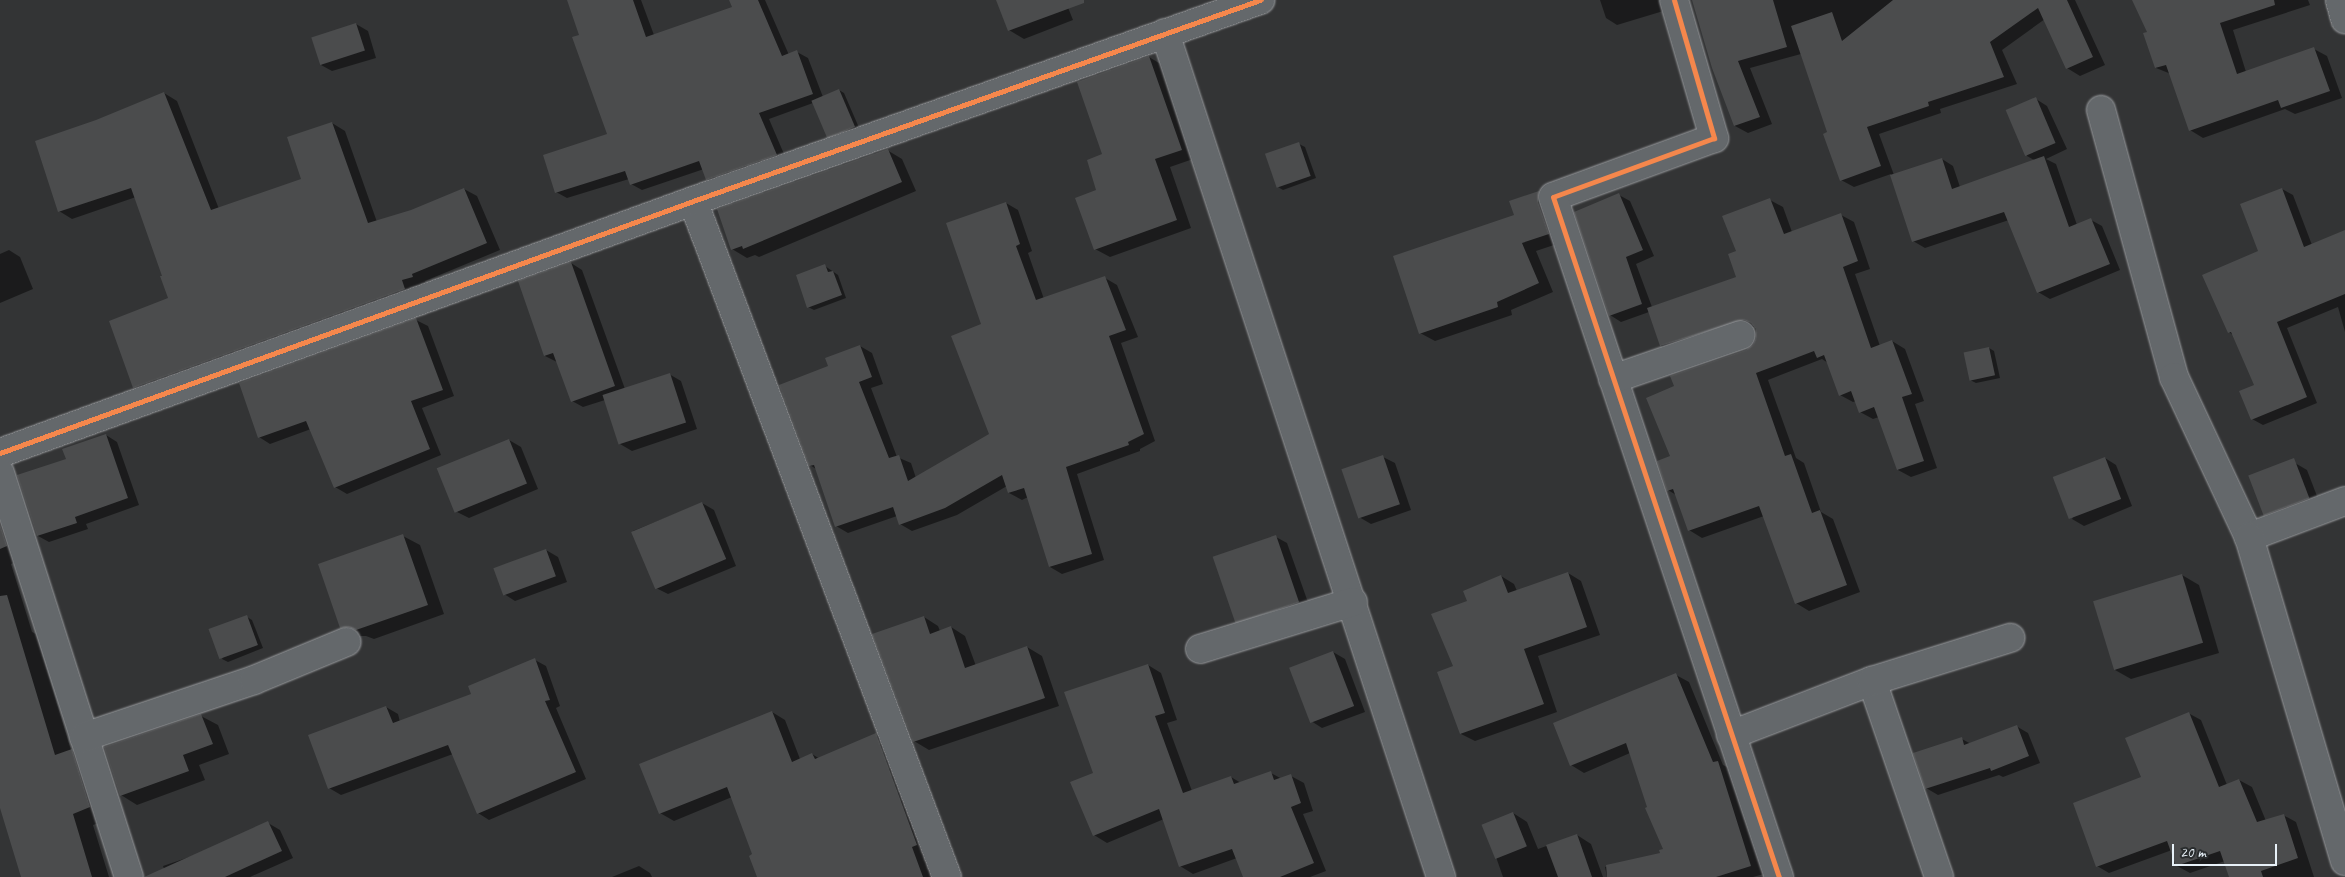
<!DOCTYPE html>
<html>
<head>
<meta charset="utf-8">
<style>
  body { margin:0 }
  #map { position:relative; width:2345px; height:877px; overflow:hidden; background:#333435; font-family:Caveat,sans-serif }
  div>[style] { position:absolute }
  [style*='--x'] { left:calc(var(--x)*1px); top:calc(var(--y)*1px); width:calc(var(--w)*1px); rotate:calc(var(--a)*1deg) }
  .shadow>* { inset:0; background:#0007 }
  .building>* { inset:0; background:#4b4c4d; transform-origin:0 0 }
  .roads { filter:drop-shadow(0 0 1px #999b9e) drop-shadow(0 0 1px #999b9e) }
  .minor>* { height:28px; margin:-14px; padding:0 14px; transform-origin:14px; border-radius:14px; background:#64686b }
  .cycleway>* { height:5px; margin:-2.5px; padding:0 2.5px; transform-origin:2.5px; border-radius:2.5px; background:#f5874c }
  span { translate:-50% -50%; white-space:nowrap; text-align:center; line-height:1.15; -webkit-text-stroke:4px #2a2d2e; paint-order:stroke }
  .scale { position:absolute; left:2172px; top:844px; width:105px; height:22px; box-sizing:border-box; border:2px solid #e8f1f8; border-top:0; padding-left:6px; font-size:15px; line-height:18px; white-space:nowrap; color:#e8f1f8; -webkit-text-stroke:4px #2a2d2e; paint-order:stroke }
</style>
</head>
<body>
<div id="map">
  <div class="shadow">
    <div style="clip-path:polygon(571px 0,641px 0,654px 35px,734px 8px,730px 0,765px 0,789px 55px,797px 52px,808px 58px,823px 97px,839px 90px,844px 93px,860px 130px,833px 139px,828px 136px,813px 103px,769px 119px,787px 161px,718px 185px,707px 179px,704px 169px,642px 190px,631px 184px,629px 179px,567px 198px,556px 192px,609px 134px)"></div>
    <div style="clip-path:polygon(998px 0,1065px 0,1073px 20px,1024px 39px,1009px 30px)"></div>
    <div style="clip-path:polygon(1600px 0,1667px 0,1670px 9px,1617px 25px,1606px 18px)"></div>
    <div style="clip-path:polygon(1711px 0,2075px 0,2105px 65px,2080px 76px,2067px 68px,2045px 19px,2002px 50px,2017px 84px,1940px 109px,1941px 113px,1879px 134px,1894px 175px,1942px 159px,1953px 166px,1960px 187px,2036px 161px,2027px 156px,2036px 99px,2047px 106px,2067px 149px,2046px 159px,2056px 164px,2077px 225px,2091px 220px,2102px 226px,2120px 270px,2050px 299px,2038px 292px,2009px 220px,1925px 248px,1913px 241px,1891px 174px,1854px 187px,1841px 180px,1829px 133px,1801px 54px,1750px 68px,1772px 124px,1748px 133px,1735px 126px)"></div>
    <div style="clip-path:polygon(2134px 0,2308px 0,2310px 5px,2233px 30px,2246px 72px,2314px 49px,2327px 56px,2342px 98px,2295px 114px,2285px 109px,2203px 138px,2190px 130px,2171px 74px,2156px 68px,2148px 32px)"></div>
    <div style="clip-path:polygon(356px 24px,368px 31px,376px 58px,332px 71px,321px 65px)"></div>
    <div style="clip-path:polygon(1149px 57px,1164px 66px,1196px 158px,1170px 167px,1191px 228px,1110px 257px,1095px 249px,1098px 191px,1103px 155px)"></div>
    <div style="clip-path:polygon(164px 93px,177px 101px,219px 209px,302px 180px,332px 123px,345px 131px,377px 222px,411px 211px,464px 189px,477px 196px,500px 250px,425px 281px,426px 284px,414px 287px,418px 296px,148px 394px,134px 387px,169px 299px,164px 276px,136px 197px,72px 219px,59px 211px,96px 122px)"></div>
    <div style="clip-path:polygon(1299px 144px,1305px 147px,1316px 178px,1283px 190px,1278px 187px)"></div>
    <div style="clip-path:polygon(887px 150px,902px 159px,916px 191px,759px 257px,755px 255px,747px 258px,732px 249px)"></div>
    <div style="clip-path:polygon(2282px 189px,2293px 195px,2312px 245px,2345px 231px,2345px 332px,2338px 307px,2287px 328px,2317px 403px,2263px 425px,2252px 419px,2255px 385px,2234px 336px,2229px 332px)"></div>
    <div style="clip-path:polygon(1539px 192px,1553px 201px,1563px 242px,1536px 251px,1553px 292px,1511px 310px,1512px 315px,1435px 341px,1420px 333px,1515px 216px)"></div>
    <div style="clip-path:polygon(1619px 195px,1630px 201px,1654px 256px,1636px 264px,1652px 307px,1738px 277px,1737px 252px,1770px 200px,1783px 207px,1792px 232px,1841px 215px,1854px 222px,1870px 269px,1855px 274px,1880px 346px,1892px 341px,1905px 349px,1924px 401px,1915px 404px,1937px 468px,1911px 477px,1898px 470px,1879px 417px,1873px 419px,1860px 412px,1856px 401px,1853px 402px,1840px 395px,1828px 363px,1822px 359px,1768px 380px,1796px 458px,1804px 463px,1821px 512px,1833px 519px,1860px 592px,1809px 611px,1796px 603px,1764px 516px,1702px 538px,1689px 530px,1676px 495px,1668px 490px,1672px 456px,1747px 351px,1754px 346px,1758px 338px,1757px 330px,1755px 327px,1750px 327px,1674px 353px,1661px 346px,1649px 312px,1621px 322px,1610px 315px)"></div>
    <div style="clip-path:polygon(1006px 203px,1018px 210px,1032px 251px,1028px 253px,1044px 299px,1105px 278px,1117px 285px,1138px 337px,1121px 343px,1155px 441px,1140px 449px,1140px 451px,1077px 474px,1104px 560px,1062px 574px,1050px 567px,1028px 497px,1022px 500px,1009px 493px,1007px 486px,957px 515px,912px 531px,900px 524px,897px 516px,848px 533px,836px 526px,816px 469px,810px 465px,829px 367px,860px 346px,872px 353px,883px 384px,871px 388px,897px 457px,911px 463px,916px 478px,991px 434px,982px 325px)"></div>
    <div style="clip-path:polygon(9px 250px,20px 257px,33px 289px,0 303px,0 254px)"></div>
    <div style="clip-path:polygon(571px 263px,582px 270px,625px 389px,669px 374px,681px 381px,697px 429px,632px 451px,620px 444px,605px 400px,583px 407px,572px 401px,557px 362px,545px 356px)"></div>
    <div style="clip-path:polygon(825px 266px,838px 275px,846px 298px,814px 310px,808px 307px)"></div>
    <div style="clip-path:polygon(416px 320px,428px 326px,454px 396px,422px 408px,441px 455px,347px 494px,335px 487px,311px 429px,270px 444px,259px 437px)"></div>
    <div style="clip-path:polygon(1989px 348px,1994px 351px,2000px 378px,1976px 383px,1970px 380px)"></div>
    <div style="clip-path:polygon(106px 435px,117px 442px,139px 505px,86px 524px,88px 529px,49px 542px,38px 536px,67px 460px)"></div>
    <div style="clip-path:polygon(509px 440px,521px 447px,538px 489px,469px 518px,457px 512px)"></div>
    <div style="clip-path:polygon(1383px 457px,1395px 463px,1411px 510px,1371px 524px,1359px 517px)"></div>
    <div style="clip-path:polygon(2105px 458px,2116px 465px,2132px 506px,2084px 526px,2072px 519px)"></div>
    <div style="clip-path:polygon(2295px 463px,2307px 470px,2320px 504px,2275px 521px,2263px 514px)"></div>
    <div style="clip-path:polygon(0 494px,27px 558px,11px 564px,32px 632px,36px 634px,71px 750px,93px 762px,111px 819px,93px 825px,109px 877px,22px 877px,0 803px)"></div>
    <div style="clip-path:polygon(702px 503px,714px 510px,736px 566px,668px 594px,656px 588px,633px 531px)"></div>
    <div style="clip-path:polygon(403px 536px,420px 545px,444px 614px,374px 639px,366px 636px,358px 636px,341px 627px)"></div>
    <div style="clip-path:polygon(1276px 537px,1287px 543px,1310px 608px,1248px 628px,1236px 621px)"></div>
    <div style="clip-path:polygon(546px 550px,558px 557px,567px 582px,515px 601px,504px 594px)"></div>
    <div style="clip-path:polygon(1568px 573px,1581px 581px,1600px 635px,1538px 656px,1557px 712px,1475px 741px,1461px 734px,1454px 667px,1468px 602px,1501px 576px,1514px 584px,1517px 591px)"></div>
    <div style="clip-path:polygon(2182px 575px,2199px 585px,2219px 653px,2131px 679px,2115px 670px)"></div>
    <div style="clip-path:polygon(247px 617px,252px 620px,263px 648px,228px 662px,222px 659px)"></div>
    <div style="clip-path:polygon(924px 617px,938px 626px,940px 631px,951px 627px,965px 636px,976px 666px,1027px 647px,1042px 656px,1059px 706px,929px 750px,914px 741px)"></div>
    <div style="clip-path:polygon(1333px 652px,1345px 659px,1365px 712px,1322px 728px,1311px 721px)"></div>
    <div style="clip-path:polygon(535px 660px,546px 666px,560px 706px,556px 708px,586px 779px,489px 820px,478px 813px,453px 754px,341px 795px,329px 788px,386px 707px,398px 714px,400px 722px,473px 695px)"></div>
    <div style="clip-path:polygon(1148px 665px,1161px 673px,1177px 720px,1167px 723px,1192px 791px,1231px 777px,1241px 783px,1271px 773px,1282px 779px,1291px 776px,1304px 783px,1313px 811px,1303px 814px,1326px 871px,1310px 877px,1244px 877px,1237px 858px,1193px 874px,1180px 866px,1164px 819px,1107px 843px,1094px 835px,1095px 773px)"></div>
    <div style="clip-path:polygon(1676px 675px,1689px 682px,1723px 765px,1731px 769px,1764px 874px,1753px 877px,1607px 877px,1605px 867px,1662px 854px,1665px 850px,1630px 753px,1584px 773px,1571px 765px)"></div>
    <div style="clip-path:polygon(772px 712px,785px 720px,800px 759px,812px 754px,820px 759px,876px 734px,890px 742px,933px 877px,759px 877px,753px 855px,732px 797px,674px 821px,660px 813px)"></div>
    <div style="clip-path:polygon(2188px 713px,2201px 720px,2227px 785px,2239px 780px,2252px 787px,2266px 821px,2283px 815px,2296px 822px,2314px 877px,2230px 877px,2225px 861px,2190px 873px,2177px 866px,2172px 850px,2109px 873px,2097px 866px,2143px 778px)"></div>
    <div style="clip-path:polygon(201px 716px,218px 725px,229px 754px,199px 765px,205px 780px,137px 805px,121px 795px)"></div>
    <div style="clip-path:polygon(2016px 726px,2028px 733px,2040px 763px,2003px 777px,1999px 775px,1938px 795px,1926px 788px,1962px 739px,1971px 744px)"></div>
    <div style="clip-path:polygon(1513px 813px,1527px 822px,1538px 849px,1577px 835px,1591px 844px,1603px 877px,1503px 877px,1496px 857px)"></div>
    <div style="clip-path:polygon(268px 823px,280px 830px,293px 858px,250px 877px,167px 877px,163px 866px,201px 853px)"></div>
    <div style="clip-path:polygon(639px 866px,650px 873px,652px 877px,612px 877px)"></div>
  </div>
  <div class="building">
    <div style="clip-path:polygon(567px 0,633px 0,646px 37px,732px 7px,729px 0,758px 0,782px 56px,797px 50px,813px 94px,759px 113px,777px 155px,706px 180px,699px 161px,630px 185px,625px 171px,555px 193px,543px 155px,607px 134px,572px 37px,579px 35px)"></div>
    <div style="clip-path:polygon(996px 0,1084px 0,1084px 3px,1008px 31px)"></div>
    <div style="clip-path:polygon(1692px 0,1773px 0,1787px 47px,1738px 61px,1760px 117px,1734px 126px,1712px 68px)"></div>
    <div style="clip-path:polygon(1893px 0,2067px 0,2093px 57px,2066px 69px,2038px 8px,1990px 42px,2004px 77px,1928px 102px,1929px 106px,1867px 127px,1881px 166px,1840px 181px,1823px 134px,1827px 132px,1791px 26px,1832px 12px,1842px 41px)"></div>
    <div style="clip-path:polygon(2132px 0,2274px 0,2275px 5px,2220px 23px,2237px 74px,2314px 47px,2330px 91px,2281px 108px,2278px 100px,2189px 131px,2166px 65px,2155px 68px,2143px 33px,2147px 32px)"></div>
    <div style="left:356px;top:23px;width:29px;height:47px;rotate:72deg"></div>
    <div style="clip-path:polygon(1149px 56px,1182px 150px,1155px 159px,1177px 220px,1094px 250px,1075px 198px,1096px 190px,1087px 160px,1102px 154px,1077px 82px)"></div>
    <div style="left:839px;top:89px;width:41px;height:30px;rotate:67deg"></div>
    <div style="clip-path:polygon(164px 92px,211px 210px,301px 179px,287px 137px,332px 122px,368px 223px,411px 210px,464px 188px,487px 243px,412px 274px,413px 277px,402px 280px,405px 289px,133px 388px,109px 321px,168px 298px,160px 276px,162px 276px,131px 188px,58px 212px,35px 141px,96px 120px)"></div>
    <div style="left:2036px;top:97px;width:50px;height:33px;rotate:67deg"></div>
    <div style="left:1299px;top:142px;width:36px;height:36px;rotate:71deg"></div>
    <div style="clip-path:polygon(888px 149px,902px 182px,743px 249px,742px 246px,731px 250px,717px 209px)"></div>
    <div style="clip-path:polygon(2044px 156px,2069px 227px,2091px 218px,2110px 264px,2037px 293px,2004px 212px,1912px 242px,1890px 175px,1942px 158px,1952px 189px)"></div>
    <div style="clip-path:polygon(2282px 188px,2304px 247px,2345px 230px,2345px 294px,2277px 322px,2307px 397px,2251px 420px,2239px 391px,2254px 385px,2231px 332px,2228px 333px,2202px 275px,2258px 251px,2240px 204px)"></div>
    <div style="clip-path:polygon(1539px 191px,1538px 202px,1549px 234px,1522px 243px,1539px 283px,1497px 302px,1498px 307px,1419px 334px,1393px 256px,1514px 215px,1509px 201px)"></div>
    <div style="clip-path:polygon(1619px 193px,1643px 250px,1626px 257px,1642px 304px,1609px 316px,1574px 212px)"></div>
    <div style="clip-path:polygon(1770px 198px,1784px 234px,1841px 213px,1858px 261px,1843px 267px,1871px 348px,1892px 340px,1912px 394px,1902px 397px,1924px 461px,1897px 470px,1874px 407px,1859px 413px,1851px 391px,1839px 396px,1824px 355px,1817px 358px,1814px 351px,1756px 373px,1785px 456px,1791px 454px,1812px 513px,1820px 510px,1847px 585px,1795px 604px,1759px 506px,1688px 531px,1673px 489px,1667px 491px,1657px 461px,1670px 456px,1646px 398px,1674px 386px,1670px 376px,1746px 350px,1753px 345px,1756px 338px,1756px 329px,1751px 323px,1744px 320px,1660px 346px,1647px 308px,1736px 277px,1728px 254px,1736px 251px,1722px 216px)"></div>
    <div style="clip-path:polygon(1006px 202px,1020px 244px,1016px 246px,1036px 300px,1105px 276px,1126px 330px,1109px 336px,1144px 434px,1128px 442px,1129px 445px,1066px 467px,1092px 554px,1049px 567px,1024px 488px,1008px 493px,1002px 475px,945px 508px,899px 525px,893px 507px,835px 527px,814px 465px,809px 466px,779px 385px,828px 366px,825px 358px,860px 345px,872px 377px,859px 382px,889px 458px,899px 455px,908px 481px,989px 434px,951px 336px,981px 324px,946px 223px)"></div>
    <div style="clip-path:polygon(571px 262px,615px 386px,571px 402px,553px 353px,544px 356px,518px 281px)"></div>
    <div style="clip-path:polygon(825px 264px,828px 272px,833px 271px,842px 295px,807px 308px,796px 275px)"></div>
    <div style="clip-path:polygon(416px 318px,443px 390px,411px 401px,430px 449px,334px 488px,306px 421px,258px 438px,239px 383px)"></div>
    <div style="left:1989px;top:347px;width:29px;height:26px;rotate:78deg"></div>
    <div style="left:670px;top:373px;width:52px;height:71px;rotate:72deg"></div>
    <div style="clip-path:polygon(106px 434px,128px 498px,75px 517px,77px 523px,37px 536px,17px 475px,66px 459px,62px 449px)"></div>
    <div style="left:509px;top:439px;width:48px;height:78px;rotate:68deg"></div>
    <div style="left:1383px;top:455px;width:52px;height:44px;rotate:71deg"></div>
    <div style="left:2105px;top:457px;width:45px;height:56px;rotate:69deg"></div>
    <div style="left:2294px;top:458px;width:43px;height:49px;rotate:69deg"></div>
    <div style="left:702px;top:502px;width:62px;height:77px;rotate:67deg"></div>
    <div style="clip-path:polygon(0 524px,7px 546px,0 549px)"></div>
    <div style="clip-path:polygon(403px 534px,428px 605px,356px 630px,349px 627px,340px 628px,318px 564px)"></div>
    <div style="left:1276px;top:535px;width:71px;height:67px;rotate:71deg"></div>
    <div style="left:546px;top:549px;width:29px;height:56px;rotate:70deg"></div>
    <div style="clip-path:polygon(1568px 572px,1587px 627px,1524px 649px,1544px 704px,1460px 734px,1437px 672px,1453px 666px,1431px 614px,1467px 601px,1463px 591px,1501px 575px,1508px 593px)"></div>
    <div style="left:2182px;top:574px;width:72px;height:93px;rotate:73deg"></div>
    <div style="clip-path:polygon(7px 595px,55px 755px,72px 749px,90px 807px,73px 814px,92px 877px,21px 877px,0 808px,0 596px)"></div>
    <div style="left:247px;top:615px;width:32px;height:41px;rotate:70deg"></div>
    <div style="clip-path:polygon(924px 616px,930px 634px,951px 626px,965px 668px,1027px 646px,1045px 698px,913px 742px,872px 634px)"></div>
    <div style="left:1333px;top:651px;width:59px;height:47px;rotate:69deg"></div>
    <div style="clip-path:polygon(535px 658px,550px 700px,545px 701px,576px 772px,477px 814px,448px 745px,328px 789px,308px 735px,386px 706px,393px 723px,471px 694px,468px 686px)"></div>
    <div style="clip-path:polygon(1148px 664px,1165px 713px,1155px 716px,1183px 793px,1231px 776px,1234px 784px,1271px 771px,1274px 780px,1291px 774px,1301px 803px,1291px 807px,1314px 863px,1280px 877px,1243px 877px,1232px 849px,1179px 867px,1159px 809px,1093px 836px,1070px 782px,1093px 773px,1064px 692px)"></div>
    <div style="clip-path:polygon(1676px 673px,1713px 762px,1718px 761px,1751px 866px,1716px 877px,1607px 877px,1606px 865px,1660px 853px,1659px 850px,1663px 849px,1645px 808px,1647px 807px,1626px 743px,1570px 766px,1553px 723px)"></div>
    <div style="clip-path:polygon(772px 711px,792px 762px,812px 753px,815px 759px,876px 733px,917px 845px,912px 847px,923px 877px,757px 877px,749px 856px,752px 854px,727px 787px,659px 814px,639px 764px)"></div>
    <div style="clip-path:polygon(2189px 712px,2219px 787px,2239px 779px,2257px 822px,2284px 814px,2298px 858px,2261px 871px,2263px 877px,2229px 877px,2220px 851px,2176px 866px,2167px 841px,2096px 867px,2073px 803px,2141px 777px,2125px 738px)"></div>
    <div style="clip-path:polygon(201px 714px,213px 744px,183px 755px,189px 771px,120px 796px,104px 747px)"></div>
    <div style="clip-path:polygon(2017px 725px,2029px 756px,1991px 771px,1990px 768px,1925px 789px,1913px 753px,1962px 737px,1964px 745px)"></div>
    <div style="left:1513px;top:812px;width:37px;height:34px;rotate:68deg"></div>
    <div style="clip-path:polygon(268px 821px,282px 851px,225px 877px,144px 877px)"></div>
    <div style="clip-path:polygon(1577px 834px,1592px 877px,1558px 877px,1546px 845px)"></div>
  </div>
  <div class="roads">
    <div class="minor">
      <div style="--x:1674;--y:0;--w:144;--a:73.8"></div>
      <div style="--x:1714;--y:138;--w:171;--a:159.9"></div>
      <div style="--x:1553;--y:197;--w:717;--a:71.62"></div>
      <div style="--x:2340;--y:0;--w:20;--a:75"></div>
      <div style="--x:1165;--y:33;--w:888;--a:71.89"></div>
      <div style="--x:2101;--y:110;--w:277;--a:74.7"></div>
      <div style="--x:2174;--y:377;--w:177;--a:64.9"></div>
      <div style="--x:693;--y:201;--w:722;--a:69.41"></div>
      <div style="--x:1613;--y:379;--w:135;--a:-19"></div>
      <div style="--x:0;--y:453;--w:737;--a:-19.98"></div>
      <div style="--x:693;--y:201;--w:602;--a:-19.52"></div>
      <div style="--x:0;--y:473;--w:424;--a:72.3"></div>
      <div style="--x:2345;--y:501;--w:103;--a:159.4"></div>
      <div style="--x:2249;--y:537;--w:338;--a:73.5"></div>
      <div style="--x:1200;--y:649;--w:160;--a:-17.1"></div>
      <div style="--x:1872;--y:681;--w:207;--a:71.1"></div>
      <div style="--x:1731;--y:735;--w:151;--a:-21"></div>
      <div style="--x:1872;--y:681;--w:145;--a:-17.3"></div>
      <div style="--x:84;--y:737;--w:179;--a:-18.5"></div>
      <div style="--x:254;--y:680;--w:100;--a:-22.4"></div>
    </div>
  </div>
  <div class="cycleway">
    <div style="--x:1674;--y:0;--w:144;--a:73.8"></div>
    <div style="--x:1714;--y:138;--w:171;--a:159.9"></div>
    <div style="--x:1553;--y:197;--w:717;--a:71.62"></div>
    <div style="--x:0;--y:453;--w:737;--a:-19.98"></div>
    <div style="--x:693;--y:201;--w:602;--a:-19.52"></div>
  </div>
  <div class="scale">20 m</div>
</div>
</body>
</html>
